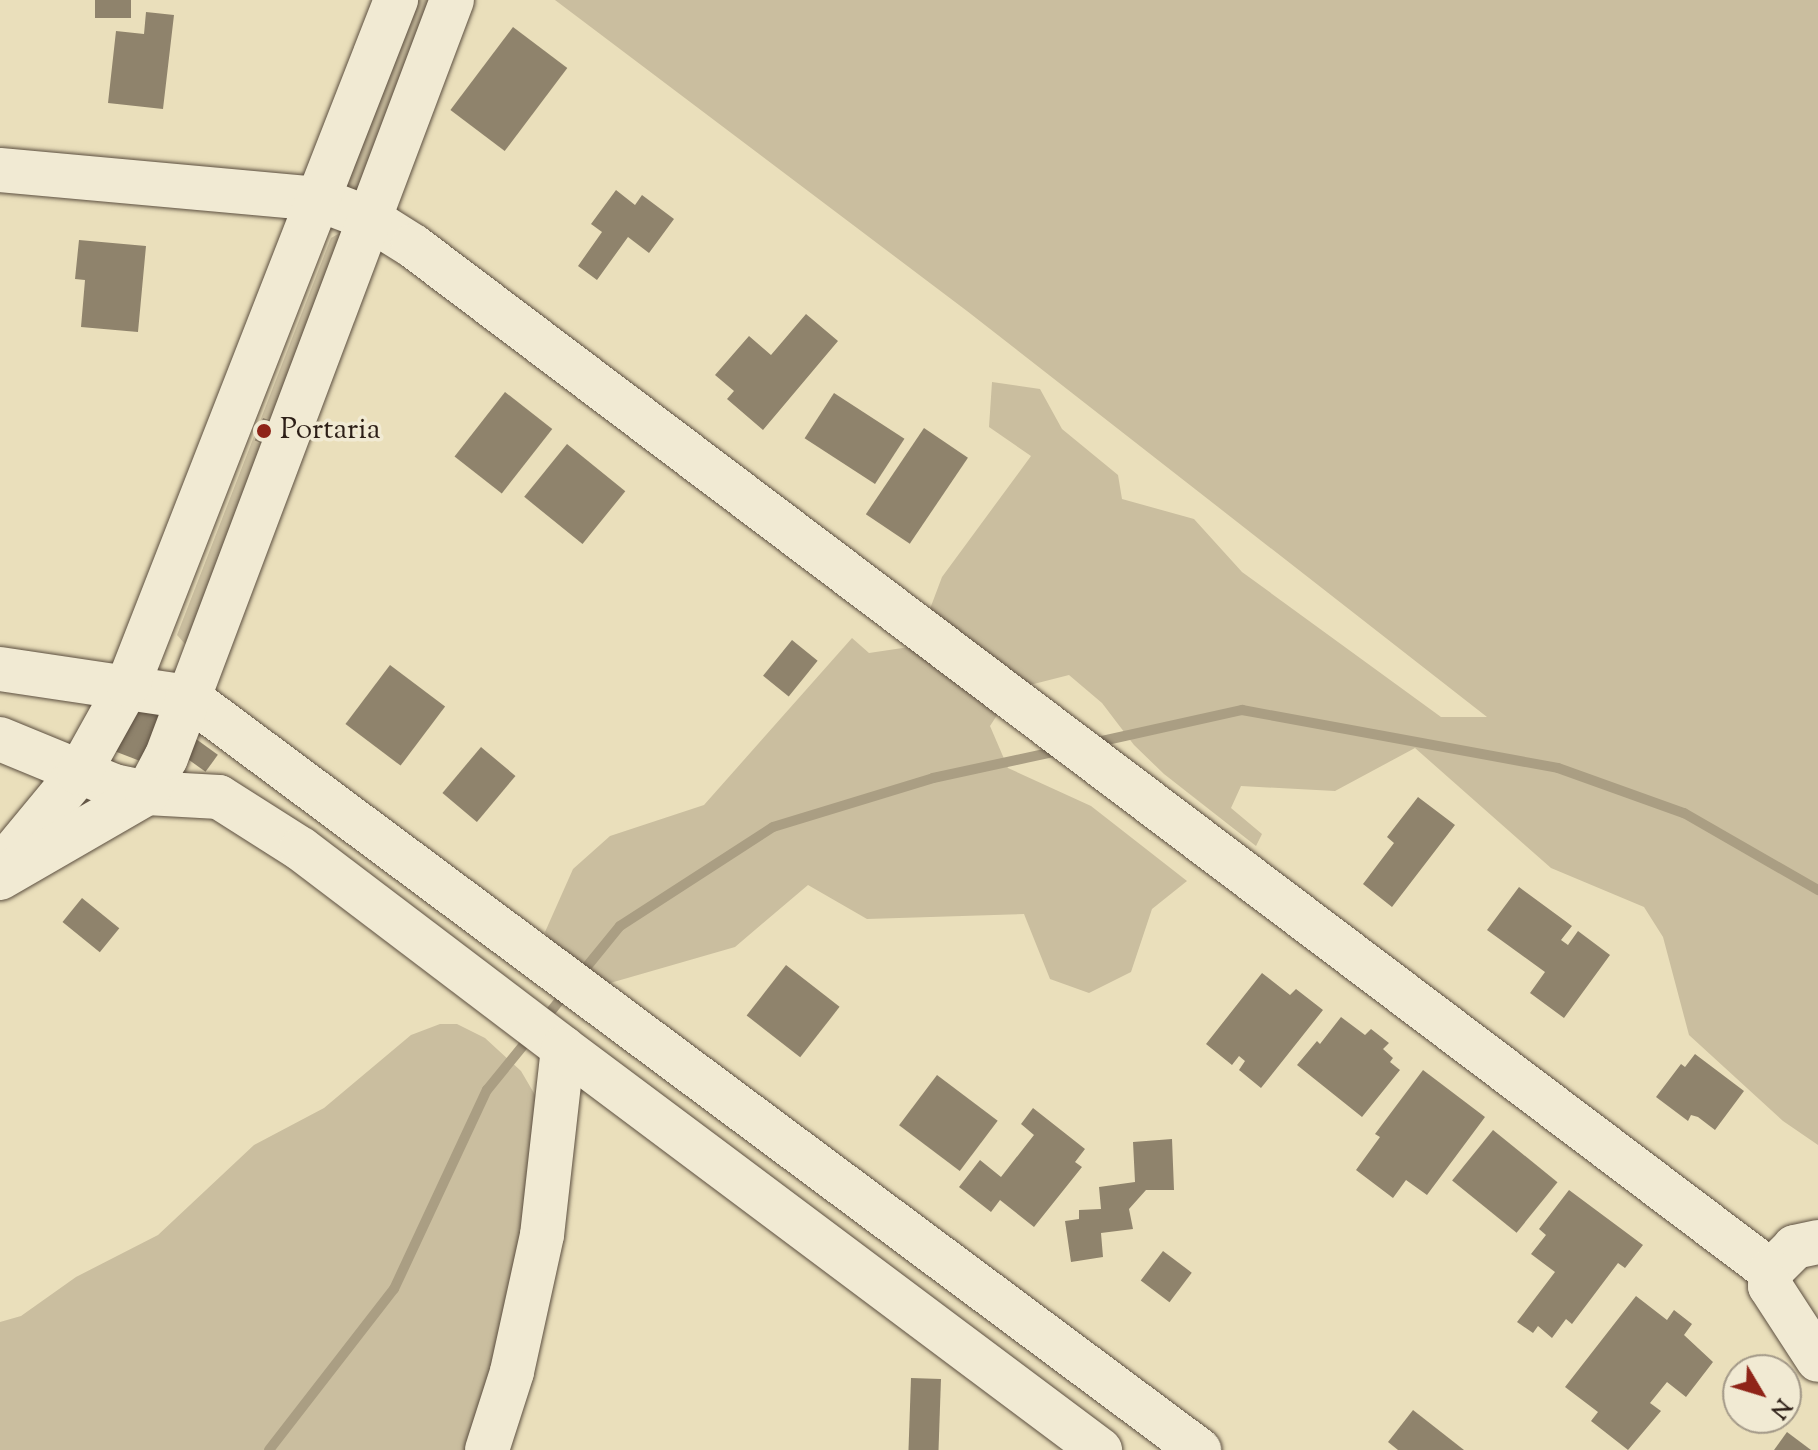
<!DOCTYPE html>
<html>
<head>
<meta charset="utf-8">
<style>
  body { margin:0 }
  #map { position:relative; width:1818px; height:1450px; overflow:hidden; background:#eadfbb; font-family:"Sorts Mill Goudy",serif }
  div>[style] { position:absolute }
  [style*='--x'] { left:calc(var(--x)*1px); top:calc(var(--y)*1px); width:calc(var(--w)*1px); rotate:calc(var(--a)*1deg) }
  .green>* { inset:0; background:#cabe9f }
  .stream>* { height:10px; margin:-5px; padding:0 5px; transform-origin:5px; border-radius:5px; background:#aa9e83 }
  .building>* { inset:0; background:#8f836c; transform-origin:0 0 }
  .roads { filter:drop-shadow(0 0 2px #5c4f40) drop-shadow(0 0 2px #5c4f40) }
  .minor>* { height:44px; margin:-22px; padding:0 22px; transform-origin:22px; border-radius:22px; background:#f1ead3 }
  .dots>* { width:22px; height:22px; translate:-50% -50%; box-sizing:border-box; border:4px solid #f1ead3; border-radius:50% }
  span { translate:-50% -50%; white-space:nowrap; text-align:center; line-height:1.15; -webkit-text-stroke:7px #f1ead3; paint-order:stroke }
  .poi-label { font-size:30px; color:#2d1f17 }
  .left { translate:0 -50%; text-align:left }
  .north { position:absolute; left:1722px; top:1354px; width:80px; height:80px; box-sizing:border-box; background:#f1ead3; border:2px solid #a39988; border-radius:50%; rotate:128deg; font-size:22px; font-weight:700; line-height:32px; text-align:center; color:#2d1f17 }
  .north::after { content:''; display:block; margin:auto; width:28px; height:36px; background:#8f2418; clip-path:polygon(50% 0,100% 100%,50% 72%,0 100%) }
</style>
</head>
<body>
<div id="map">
  <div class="green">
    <div style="clip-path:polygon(415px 0,435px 0,365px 189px,352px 194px,344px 187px)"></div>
    <div style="clip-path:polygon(555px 0,1818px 0,1818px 1145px,1783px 1121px,1689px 1035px,1663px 937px,1644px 907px,1551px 868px,1415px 748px,1335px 791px,1241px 786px,1231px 808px,1262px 834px,1256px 846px,1164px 774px,1134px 745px,1102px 703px,1069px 675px,1014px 689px,990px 726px,1008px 768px,1091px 806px,1187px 881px,1152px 909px,1131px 972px,1089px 993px,1050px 979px,1024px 914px,867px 919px,808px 885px,735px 947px,579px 992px,545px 932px,573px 869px,610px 836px,704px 805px,852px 638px,869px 653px,916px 646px,942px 577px,1031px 456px,989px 427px,992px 382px,1040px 389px,1062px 429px,1118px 475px,1122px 499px,1194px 519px,1242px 572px,1441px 717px,1487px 717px,967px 311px)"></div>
    <div style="clip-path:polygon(340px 233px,341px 250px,186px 645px,177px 635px,331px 238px)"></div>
    <div style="clip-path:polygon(440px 1024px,457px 1024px,485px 1038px,521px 1071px,545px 1112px,548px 1157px,469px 1450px,0 1450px,0 1322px,21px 1316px,76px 1277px,158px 1235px,254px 1145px,324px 1108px,411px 1035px)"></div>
  </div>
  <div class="stream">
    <div style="--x:1093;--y:743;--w:153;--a:-12.5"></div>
    <div style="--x:1242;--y:710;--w:321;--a:10.4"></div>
    <div style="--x:1558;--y:768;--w:134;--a:19.7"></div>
    <div style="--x:1684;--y:813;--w:155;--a:29.9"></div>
    <div style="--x:580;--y:975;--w:63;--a:-50.8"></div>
    <div style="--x:620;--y:926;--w:182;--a:-32.9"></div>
    <div style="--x:773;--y:827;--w:167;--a:-17"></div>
    <div style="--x:933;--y:778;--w:132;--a:-12.2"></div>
    <div style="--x:543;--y:1021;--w:40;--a:-51"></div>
    <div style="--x:269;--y:1450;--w:204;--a:-52.2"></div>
    <div style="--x:394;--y:1289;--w:220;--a:-65"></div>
    <div style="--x:487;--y:1090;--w:68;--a:-50.9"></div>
  </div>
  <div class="building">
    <div style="left:95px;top:0;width:36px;height:18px"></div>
    <div style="clip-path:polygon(146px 12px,174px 15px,163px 109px,108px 103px,116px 31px,144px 34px)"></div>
    <div style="left:513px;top:27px;width:68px;height:104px;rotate:37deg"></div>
    <div style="clip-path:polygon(616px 190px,635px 205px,642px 195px,674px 219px,649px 253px,628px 237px,597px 280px,578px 266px,602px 232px,591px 224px)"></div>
    <div style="clip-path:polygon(79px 240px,146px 246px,138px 332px,81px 327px,85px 280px,75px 279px)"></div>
    <div style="clip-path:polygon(806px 314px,838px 341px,763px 430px,727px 399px,734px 391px,715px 375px,749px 336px,771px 355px)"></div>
    <div style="left:505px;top:392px;width:60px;height:82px;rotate:38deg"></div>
    <div style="left:834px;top:393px;width:84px;height:54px;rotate:33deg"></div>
    <div style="left:263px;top:418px;width:12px;height:24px;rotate:20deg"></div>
    <div style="left:924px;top:428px;width:53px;height:104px;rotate:34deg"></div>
    <div style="left:567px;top:444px;width:75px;height:68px;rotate:39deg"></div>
    <div style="left:792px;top:640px;width:33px;height:46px;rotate:39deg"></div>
    <div style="left:390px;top:665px;width:69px;height:74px;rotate:37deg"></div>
    <div style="left:126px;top:701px;width:48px;height:51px;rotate:21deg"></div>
    <div style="left:196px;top:739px;width:27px;height:21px;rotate:36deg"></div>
    <div style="left:481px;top:747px;width:45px;height:60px;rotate:40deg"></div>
    <div style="clip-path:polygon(1418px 797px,1455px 825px,1392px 907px,1363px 884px,1394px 843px,1387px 837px)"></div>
    <div style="clip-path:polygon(1519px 887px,1572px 926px,1561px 940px,1568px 945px,1578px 931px,1610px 955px,1564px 1018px,1530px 993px,1545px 972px,1487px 930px)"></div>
    <div style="left:82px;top:898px;width:48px;height:31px;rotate:39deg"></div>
    <div style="left:786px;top:965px;width:68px;height:64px;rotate:38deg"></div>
    <div style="clip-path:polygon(1262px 973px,1290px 995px,1296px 989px,1323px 1010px,1261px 1088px,1239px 1070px,1245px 1061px,1239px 1056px,1232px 1065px,1206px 1044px)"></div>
    <div style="clip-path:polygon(1341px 1017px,1365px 1035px,1371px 1029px,1389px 1043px,1383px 1049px,1393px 1058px,1390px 1062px,1400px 1070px,1362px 1117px,1297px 1065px,1317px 1041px,1320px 1044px)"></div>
    <div style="clip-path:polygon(1695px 1054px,1744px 1091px,1715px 1130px,1698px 1117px,1691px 1115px,1688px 1121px,1656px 1097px,1681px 1064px,1685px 1067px)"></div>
    <div style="clip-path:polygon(1423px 1070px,1485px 1117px,1427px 1195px,1406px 1180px,1393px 1198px,1356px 1170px,1380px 1137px,1375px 1134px)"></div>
    <div style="left:937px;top:1075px;width:76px;height:63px;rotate:37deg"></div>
    <div style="clip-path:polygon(1033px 1108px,1085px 1149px,1075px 1162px,1082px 1167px,1034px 1227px,1000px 1200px,991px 1212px,959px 1187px,980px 1160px,1001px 1177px,1034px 1135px,1021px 1124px)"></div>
    <div style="left:1493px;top:1130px;width:83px;height:65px;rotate:39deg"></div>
    <div style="clip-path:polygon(1172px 1139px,1174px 1190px,1146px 1190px,1129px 1209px,1133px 1229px,1101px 1233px,1103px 1257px,1071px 1262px,1065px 1221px,1079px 1219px,1079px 1210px,1101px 1209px,1099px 1187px,1135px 1182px,1133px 1142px)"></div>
    <div style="clip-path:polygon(1569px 1190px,1643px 1245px,1625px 1268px,1618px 1263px,1572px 1324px,1566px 1319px,1552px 1338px,1538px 1326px,1533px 1333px,1517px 1322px,1555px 1272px,1531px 1254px,1546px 1235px,1539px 1229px)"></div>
    <div style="left:1163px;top:1251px;width:36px;height:37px;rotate:37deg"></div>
    <div style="clip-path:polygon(1636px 1296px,1667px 1320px,1674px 1310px,1692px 1324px,1684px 1335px,1713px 1362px,1686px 1397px,1667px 1382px,1650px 1403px,1661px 1411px,1628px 1450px,1591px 1421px,1598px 1412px,1565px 1387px)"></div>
    <div style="left:911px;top:1378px;width:30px;height:72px;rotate:2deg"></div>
    <div style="clip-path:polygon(1413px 1410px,1464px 1450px,1398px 1450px,1388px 1442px)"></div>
    <div style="clip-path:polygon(1787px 1432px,1811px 1450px,1774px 1450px)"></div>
  </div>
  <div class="roads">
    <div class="minor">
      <div style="--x:0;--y:170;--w:319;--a:5.2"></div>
      <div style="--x:318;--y:199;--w:56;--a:21"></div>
      <div style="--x:370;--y:219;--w:51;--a:32.1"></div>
      <div style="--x:413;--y:246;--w:1701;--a:37.05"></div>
      <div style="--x:0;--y:669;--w:190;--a:8.5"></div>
      <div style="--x:188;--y:697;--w:1261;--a:36.68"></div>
      <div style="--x:0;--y:739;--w:123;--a:22.4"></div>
      <div style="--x:114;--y:786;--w:34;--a:12"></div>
      <div style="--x:147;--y:793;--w:72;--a:3.2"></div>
      <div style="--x:219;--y:797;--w:97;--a:32.4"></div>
      <div style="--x:301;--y:849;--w:329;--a:37.2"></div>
      <div style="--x:563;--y:1048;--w:188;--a:96.4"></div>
      <div style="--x:542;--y:1235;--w:140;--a:102.4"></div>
      <div style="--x:512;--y:1372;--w:82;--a:107.8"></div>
      <div style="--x:2;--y:866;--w:121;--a:-50.4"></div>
      <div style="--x:79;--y:773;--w:101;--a:-60.9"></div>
      <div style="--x:128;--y:685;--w:736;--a:-68.63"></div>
      <div style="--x:0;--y:878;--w:170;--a:-30"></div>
      <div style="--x:147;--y:793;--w:40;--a:-62"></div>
      <div style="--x:166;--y:758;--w:810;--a:-69.33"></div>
      <div style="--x:563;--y:1048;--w:671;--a:36.82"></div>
      <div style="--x:1818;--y:1242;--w:24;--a:168"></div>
      <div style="--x:1795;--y:1247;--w:34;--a:135"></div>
      <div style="--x:1771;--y:1271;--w:15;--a:94"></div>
      <div style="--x:1770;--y:1286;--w:88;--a:57"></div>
    </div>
  </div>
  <div class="dots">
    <div style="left:264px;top:431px;background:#8f2418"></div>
  </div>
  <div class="poi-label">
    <span class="left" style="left:280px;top:431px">Portaria</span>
  </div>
  <div class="north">N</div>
</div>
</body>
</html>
